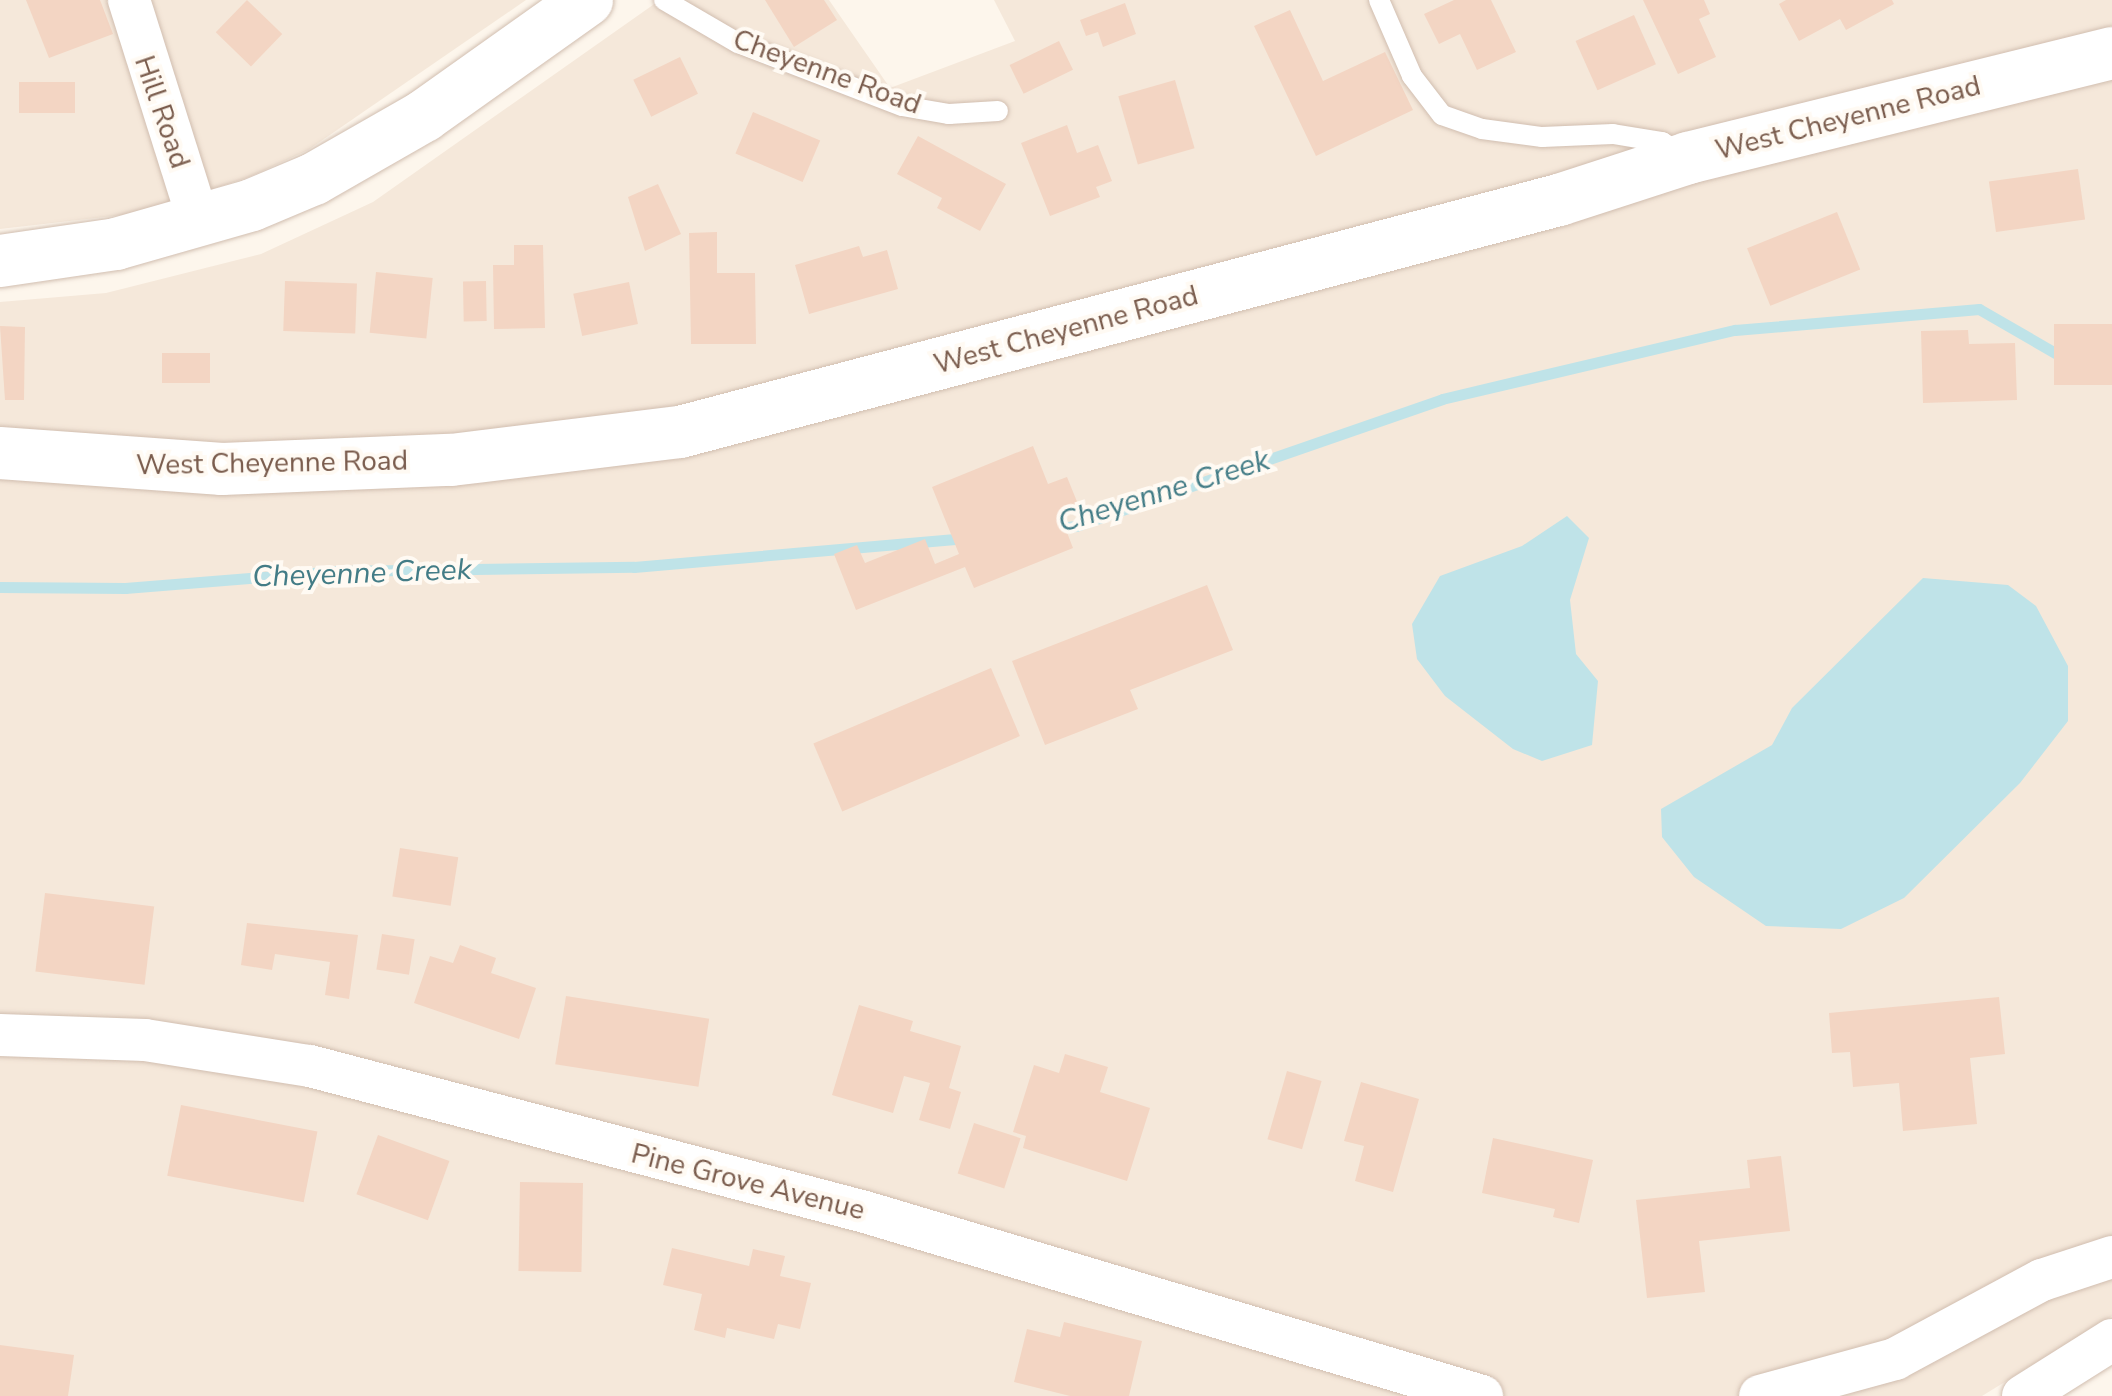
<!DOCTYPE html>
<html>
<head>
<meta charset="utf-8">
<style>
  body { margin:0 }
  #map { position:relative; width:2112px; height:1396px; overflow:hidden; background:#fdf6ec; font-family:"Nunito Sans",sans-serif }
  div>[style] { position:absolute }
  [style*='--x'] { left:calc(var(--x)*1px); top:calc(var(--y)*1px); width:calc(var(--w)*1px); rotate:calc(var(--a)*1deg) }
  .residential>* { inset:0; background:#f5e8da }
  .water>* { inset:0; background:#bfe3e8 }
  .stream>* { height:11px; margin:-5.5px; padding:0 5.5px; transform-origin:5.5px; border-radius:5.5px; background:#bfe3e8 }
  .building>* { inset:0; background:#f3d5c3; transform-origin:0 0 }
  .roads { filter:drop-shadow(0 0 2px #d1beb0) drop-shadow(0 0 2px #d1beb0) }
  .service>* { height:20px; margin:-10px; padding:0 10px; transform-origin:10px; border-radius:10px; background:#fff }
  .minor>* { height:42px; margin:-21px; padding:0 21px; transform-origin:21px; border-radius:21px; background:#fff }
  .tertiary>* { height:52px; margin:-26px; padding:0 26px; transform-origin:26px; border-radius:26px; background:#fff }
  span { translate:-50% -50%; white-space:nowrap; text-align:center; line-height:1.15; -webkit-text-stroke:8px #fffaf3; paint-order:stroke }
  .street-label { font-size:28px; color:#7a5c4d }
  .water-label { font-size:30px; color:#437c86; font-style:italic }
</style>
</head>
<body>
<div id="map">
  <div class="residential">
    <div style="clip-path:polygon(0 0,526px 0,308px 150px,249px 177px,139px 213px,0 229px)"></div>
    <div style="clip-path:polygon(660px 0,829px 0,890px 88px,1015px 41px,994px 0,2112px 0,2112px 1316px,1982px 1396px,0 1396px,0 302px,106px 293px,261px 254px,373px 202px)"></div>
  </div>
  <div class="water">
    <div style="clip-path:polygon(1567px 516px,1589px 538px,1570px 600px,1576px 654px,1598px 681px,1592px 745px,1542px 761px,1513px 749px,1445px 696px,1417px 659px,1412px 624px,1440px 576px,1522px 546px)"></div>
    <div style="clip-path:polygon(1923px 578px,2008px 585px,2036px 606px,2068px 666px,2068px 721px,2020px 783px,1904px 898px,1841px 929px,1766px 926px,1694px 877px,1662px 837px,1661px 809px,1772px 745px,1792px 708px)"></div>
  </div>
  <div class="stream">
    <div style="--x:1052;--y:529;--w:24;--a:-7"></div>
    <div style="--x:1076;--y:526;--w:387;--a:-19.1"></div>
    <div style="--x:1442;--y:399;--w:301;--a:-13.3"></div>
    <div style="--x:1735;--y:330;--w:245;--a:-4.9"></div>
    <div style="--x:1979;--y:309;--w:104;--a:30"></div>
    <div style="--x:0;--y:587;--w:125;--a:0.5"></div>
    <div style="--x:125;--y:588;--w:212;--a:-4.6"></div>
    <div style="--x:336;--y:571;--w:298;--a:-0.8"></div>
    <div style="--x:634;--y:567;--w:331;--a:-5"></div>
  </div>
  <div class="building">
    <div style="clip-path:polygon(26px 0,100px 0,113px 34px,49px 58px)"></div>
    <div style="left:247px;top:0;width:49px;height:45px;rotate:44deg"></div>
    <div style="clip-path:polygon(765px 0,824px 0,837px 20px,794px 47px)"></div>
    <div style="clip-path:polygon(1454px 0,1491px 0,1516px 52px,1477px 70px,1460px 34px,1439px 44px,1424px 14px)"></div>
    <div style="clip-path:polygon(1643px 0,1704px 0,1710px 14px,1699px 19px,1716px 57px,1678px 74px)"></div>
    <div style="clip-path:polygon(1786px 0,1892px 0,1894px 4px,1846px 30px,1840px 19px,1799px 41px,1779px 4px)"></div>
    <div style="clip-path:polygon(1125px 3px,1136px 34px,1103px 47px,1098px 32px,1086px 36px,1080px 20px)"></div>
    <div style="clip-path:polygon(1290px 10px,1323px 81px,1385px 52px,1413px 110px,1316px 156px,1254px 26px)"></div>
    <div style="left:1634px;top:15px;width:54px;height:64px;rotate:66deg"></div>
    <div style="left:1059px;top:41px;width:32px;height:55px;rotate:64deg"></div>
    <div style="left:680px;top:57px;width:41px;height:52px;rotate:64deg"></div>
    <div style="left:1175px;top:80px;width:71px;height:59px;rotate:74deg"></div>
    <div style="left:19px;top:82px;width:56px;height:31px"></div>
    <div style="left:753px;top:112px;width:73px;height:45px;rotate:23deg"></div>
    <div style="clip-path:polygon(1067px 125px,1077px 153px,1098px 145px,1112px 181px,1096px 187px,1100px 197px,1050px 216px,1021px 143px)"></div>
    <div style="clip-path:polygon(918px 136px,1006px 184px,980px 231px,937px 208px,942px 198px,897px 174px)"></div>
    <div style="left:2078px;top:169px;width:51px;height:90px;rotate:82deg"></div>
    <div style="clip-path:polygon(658px 184px,681px 234px,645px 251px,628px 197px)"></div>
    <div style="left:1837px;top:212px;width:62px;height:97px;rotate:68deg"></div>
    <div style="clip-path:polygon(717px 232px,717px 273px,755px 273px,756px 344px,691px 344px,689px 233px)"></div>
    <div style="clip-path:polygon(514px 245px,543px 245px,545px 328px,494px 329px,493px 265px,514px 265px)"></div>
    <div style="clip-path:polygon(859px 246px,863px 257px,887px 250px,898px 289px,809px 314px,795px 265px)"></div>
    <div style="left:376px;top:272px;width:57px;height:61px;rotate:6deg"></div>
    <div style="left:285px;top:281px;width:72px;height:50px;rotate:2deg"></div>
    <div style="left:486px;top:281px;width:40px;height:23px;rotate:89deg"></div>
    <div style="left:629px;top:282px;width:43px;height:57px;rotate:78deg"></div>
    <div style="left:2112px;top:324px;width:61px;height:58px;rotate:90deg"></div>
    <div style="clip-path:polygon(0 326px,25px 327px,24px 400px,5px 400px)"></div>
    <div style="clip-path:polygon(1968px 330px,1969px 344px,2015px 343px,2017px 400px,1923px 403px,1921px 331px)"></div>
    <div style="left:162px;top:353px;width:48px;height:30px"></div>
    <div style="clip-path:polygon(1033px 446px,1048px 484px,1067px 477px,1080px 509px,1061px 517px,1073px 548px,974px 588px,965px 567px,856px 610px,834px 554px,857px 545px,865px 563px,925px 539px,935px 564px,959px 554px,932px 487px)"></div>
    <div style="clip-path:polygon(1207px 585px,1233px 650px,1130px 690px,1138px 709px,1045px 745px,1012px 661px)"></div>
    <div style="left:991px;top:668px;width:74px;height:193px;rotate:67deg"></div>
    <div style="left:400px;top:848px;width:59px;height:49px;rotate:9deg"></div>
    <div style="left:45px;top:893px;width:110px;height:79px;rotate:7deg"></div>
    <div style="clip-path:polygon(247px 923px,358px 935px,349px 999px,325px 995px,330px 962px,275px 954px,272px 970px,241px 965px)"></div>
    <div style="left:382px;top:934px;width:33px;height:36px;rotate:9deg"></div>
    <div style="clip-path:polygon(460px 945px,496px 958px,491px 973px,536px 988px,519px 1039px,414px 1003px,430px 956px,453px 963px)"></div>
    <div style="left:566px;top:996px;width:145px;height:69px;rotate:9deg"></div>
    <div style="clip-path:polygon(1999px 997px,2005px 1054px,1970px 1058px,1977px 1124px,1903px 1131px,1899px 1083px,1853px 1087px,1850px 1052px,1832px 1053px,1829px 1013px)"></div>
    <div style="clip-path:polygon(859px 1005px,913px 1021px,910px 1031px,961px 1046px,949px 1088px,961px 1092px,950px 1129px,919px 1120px,930px 1083px,904px 1076px,893px 1113px,832px 1095px)"></div>
    <div style="clip-path:polygon(1065px 1054px,1108px 1067px,1100px 1092px,1150px 1108px,1127px 1181px,1023px 1148px,1026px 1136px,1013px 1132px,1034px 1065px,1059px 1073px)"></div>
    <div style="left:1287px;top:1071px;width:36px;height:71px;rotate:16deg"></div>
    <div style="clip-path:polygon(1361px 1082px,1419px 1099px,1393px 1192px,1355px 1181px,1364px 1146px,1344px 1141px)"></div>
    <div style="left:181px;top:1105px;width:139px;height:72px;rotate:11deg"></div>
    <div style="left:974px;top:1123px;width:49px;height:53px;rotate:18deg"></div>
    <div style="left:378px;top:1135px;width:76px;height:63px;rotate:20deg"></div>
    <div style="clip-path:polygon(1493px 1138px,1593px 1160px,1579px 1223px,1553px 1217px,1555px 1209px,1482px 1193px)"></div>
    <div style="clip-path:polygon(1781px 1156px,1790px 1231px,1699px 1241px,1705px 1292px,1647px 1298px,1636px 1200px,1750px 1188px,1747px 1160px)"></div>
    <div style="left:520px;top:1182px;width:63px;height:89px;rotate:1deg"></div>
    <div style="clip-path:polygon(672px 1248px,749px 1266px,753px 1249px,785px 1256px,780px 1276px,811px 1283px,800px 1329px,778px 1324px,774px 1339px,727px 1328px,725px 1338px,694px 1330px,702px 1294px,663px 1285px)"></div>
    <div style="clip-path:polygon(1064px 1322px,1142px 1341px,1129px 1396px,1070px 1396px,1014px 1382px,1027px 1329px,1060px 1337px)"></div>
    <div style="clip-path:polygon(0 1345px,74px 1355px,68px 1396px,0 1396px)"></div>
  </div>
  <div class="roads">
    <div class="service">
      <div style="--x:664;--y:0;--w:86;--a:30.2"></div>
      <div style="--x:738;--y:43;--w:176;--a:21"></div>
      <div style="--x:902;--y:106;--w:48;--a:9.7"></div>
      <div style="--x:949;--y:114;--w:49;--a:-3.5"></div>
      <div style="--x:1379;--y:0;--w:83;--a:66.5"></div>
      <div style="--x:1412;--y:76;--w:49;--a:52.4"></div>
      <div style="--x:1442;--y:115;--w:42;--a:19.3"></div>
      <div style="--x:1482;--y:129;--w:61;--a:7.6"></div>
      <div style="--x:1542;--y:137;--w:71;--a:-2.4"></div>
      <div style="--x:1613;--y:134;--w:50;--a:9.3"></div>
      <div style="--x:1662;--y:142;--w:19;--a:32"></div>
    </div>
    <div class="minor">
      <div style="--x:129;--y:0;--w:233;--a:72.5"></div>
      <div style="--x:0;--y:1035;--w:145;--a:2"></div>
      <div style="--x:145;--y:1040;--w:167;--a:9"></div>
      <div style="--x:310;--y:1066;--w:574;--a:14.74"></div>
      <div style="--x:865;--y:1212;--w:644;--a:16.61"></div>
      <div style="--x:1760;--y:1396;--w:140;--a:-15.3"></div>
      <div style="--x:1895;--y:1359;--w:167;--a:-28.3"></div>
      <div style="--x:2042;--y:1280;--w:74;--a:-18.2"></div>
      <div style="--x:2023;--y:1396;--w:105;--a:-32.2"></div>
    </div>
    <div class="tertiary">
      <div style="--x:0;--y:261;--w:117;--a:-8.3"></div>
      <div style="--x:116;--y:244;--w:141;--a:-16"></div>
      <div style="--x:252;--y:205;--w:67;--a:-22.8"></div>
      <div style="--x:314;--y:179;--w:127;--a:-29.8"></div>
      <div style="--x:424;--y:116;--w:200;--a:-35.4"></div>
      <div style="--x:0;--y:453;--w:223;--a:4.1"></div>
      <div style="--x:222;--y:469;--w:229;--a:-2.3"></div>
      <div style="--x:451;--y:460;--w:231;--a:-7"></div>
      <div style="--x:680;--y:432;--w:909;--a:-14.79"></div>
      <div style="--x:1559;--y:200;--w:136;--a:-18"></div>
      <div style="--x:1688;--y:158;--w:437;--a:-13.9"></div>
    </div>
  </div>
  <div class="street-label">
    <span style="left:827px;top:72px;rotate:20deg">Cheyenne Road</span>
    <span style="left:162px;top:112px;rotate:71deg">Hill Road</span>
    <span style="left:1848px;top:118px;rotate:-14deg">West Cheyenne Road</span>
    <span style="left:1066px;top:330px;rotate:-15deg">West Cheyenne Road</span>
    <span style="left:272px;top:463px;rotate:-1deg">West Cheyenne Road</span>
    <span style="left:748px;top:1182px;rotate:14deg">Pine Grove Avenue</span>
  </div>
  <div class="water-label">
    <span style="left:1164px;top:492px;rotate:-17deg">Cheyenne Creek</span>
    <span style="left:362px;top:574px;rotate:-2deg">Cheyenne Creek</span>
  </div>
</div>
</body>
</html>
